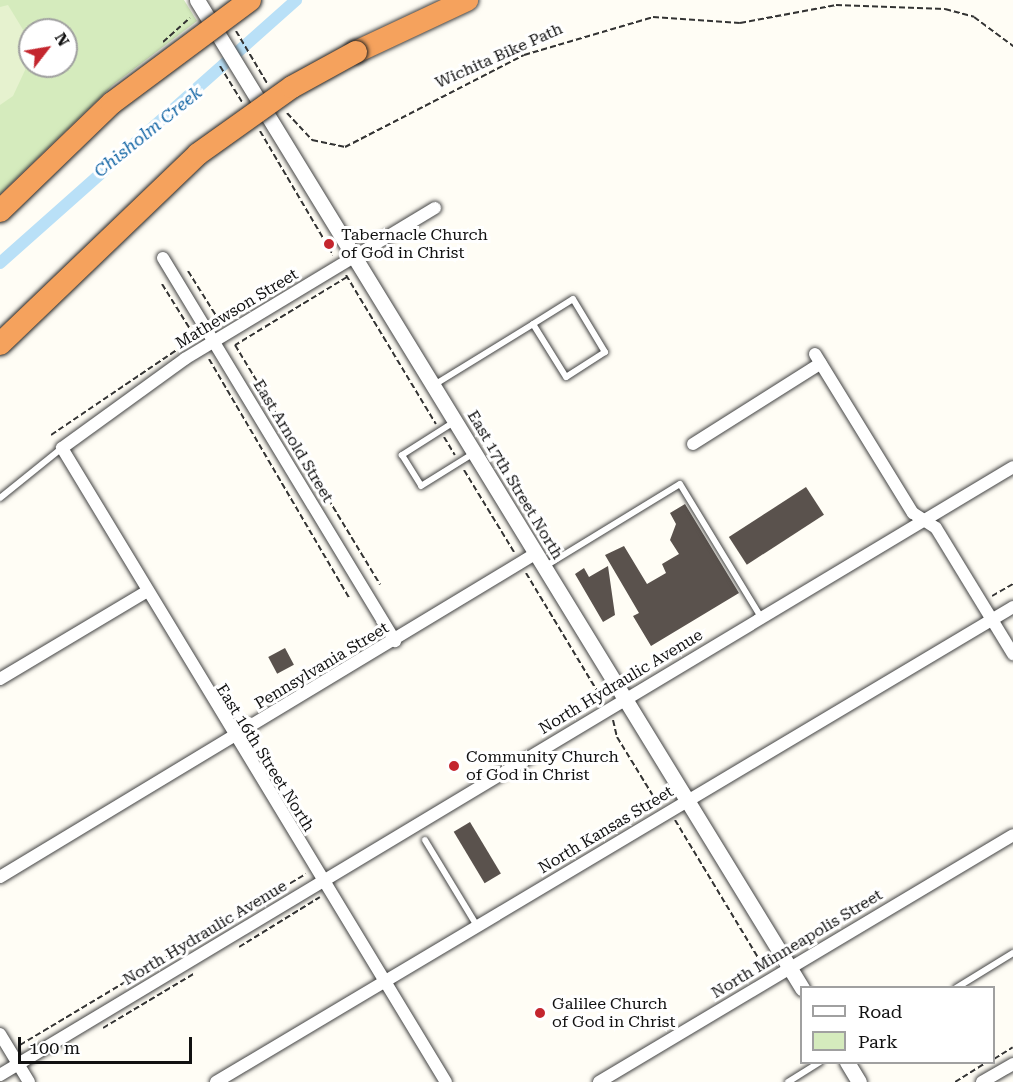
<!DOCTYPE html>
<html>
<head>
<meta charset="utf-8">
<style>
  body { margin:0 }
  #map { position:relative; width:1013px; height:1082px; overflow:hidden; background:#fffdf5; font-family:"Roboto Serif",serif }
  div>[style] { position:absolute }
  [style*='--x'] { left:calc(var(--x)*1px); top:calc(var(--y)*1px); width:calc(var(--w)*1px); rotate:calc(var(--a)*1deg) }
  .green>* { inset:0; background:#d5ebbd }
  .pitch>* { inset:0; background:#e6f2cf }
  .canal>* { height:12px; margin:-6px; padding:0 6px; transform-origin:6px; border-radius:6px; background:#b9e0f7 }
  .building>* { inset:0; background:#5a524d; transform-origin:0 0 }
  .path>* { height:2px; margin-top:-1px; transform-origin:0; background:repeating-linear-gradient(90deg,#333 0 6px,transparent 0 9px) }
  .roads { filter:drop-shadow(0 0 2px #444) drop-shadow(0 0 2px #444) }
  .service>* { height:6px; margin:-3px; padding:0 3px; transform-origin:3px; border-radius:3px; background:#fff }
  .minor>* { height:12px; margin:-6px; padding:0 6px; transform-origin:6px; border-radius:6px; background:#fff }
  .tertiary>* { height:15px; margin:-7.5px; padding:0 7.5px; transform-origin:7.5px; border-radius:7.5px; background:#fff }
  .motorway>* { height:22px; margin:-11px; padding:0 11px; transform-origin:11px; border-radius:11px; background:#f5a25d }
  .bridges { filter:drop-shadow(0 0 2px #222) drop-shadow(0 0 2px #222) }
  .motorway-bridge>* { height:22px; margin:-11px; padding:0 11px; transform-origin:11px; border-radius:11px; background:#f5a25d }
  .dots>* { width:16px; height:16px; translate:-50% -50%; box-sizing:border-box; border:3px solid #fff; border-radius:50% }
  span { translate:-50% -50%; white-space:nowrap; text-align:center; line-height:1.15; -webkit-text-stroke:6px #fff; paint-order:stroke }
  .street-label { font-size:16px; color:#111 }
  .poi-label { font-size:16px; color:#111 }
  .left { translate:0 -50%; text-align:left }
  .water-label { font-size:18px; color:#1768a6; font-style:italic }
  .legend { position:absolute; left:800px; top:986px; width:195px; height:78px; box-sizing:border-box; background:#fff; border:2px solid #a0a0a0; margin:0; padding:8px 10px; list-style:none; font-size:18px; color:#111 }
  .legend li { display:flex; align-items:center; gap:12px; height:30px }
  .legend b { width:30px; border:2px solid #a0a0a0 }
  .north { position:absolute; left:18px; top:18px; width:60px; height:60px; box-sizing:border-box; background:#fff; border:2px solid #a0a0a0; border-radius:50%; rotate:59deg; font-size:16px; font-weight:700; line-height:24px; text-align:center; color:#111 }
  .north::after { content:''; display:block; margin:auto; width:21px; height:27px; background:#c4262e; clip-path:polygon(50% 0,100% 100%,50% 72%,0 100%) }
  .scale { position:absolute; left:18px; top:1037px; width:174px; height:27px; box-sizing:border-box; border:3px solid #111; border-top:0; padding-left:8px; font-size:18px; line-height:21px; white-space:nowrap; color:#111; -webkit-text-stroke:4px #fff; paint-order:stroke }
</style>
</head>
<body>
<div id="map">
  <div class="green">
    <div style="clip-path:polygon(evenodd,0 0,184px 0,197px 21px,113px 85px,0 194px,0 0,30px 30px,66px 30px,66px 66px,30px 66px,30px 30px)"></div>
  </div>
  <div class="pitch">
    <div style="clip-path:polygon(8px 5px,25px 33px,27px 66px,13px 96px,0 105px,0 7px)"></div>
  </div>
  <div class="canal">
    <div style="--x:0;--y:263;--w:396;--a:-41.6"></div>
  </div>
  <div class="building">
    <div style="left:806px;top:487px;width:33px;height:92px;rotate:57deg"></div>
    <div style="clip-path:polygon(685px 504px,739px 593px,651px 646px,633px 616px,639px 613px,605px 555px,624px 546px,647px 584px,666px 573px,662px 564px,679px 554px,670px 540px,676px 524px,670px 513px)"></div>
    <div style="clip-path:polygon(608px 566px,615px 615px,603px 622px,575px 574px,584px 568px,589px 577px)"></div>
    <div style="left:285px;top:648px;width:19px;height:19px;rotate:62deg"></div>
    <div style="left:470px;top:822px;width:60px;height:19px;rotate:59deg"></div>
  </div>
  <div class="path">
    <div style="--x:236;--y:31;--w:61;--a:59.2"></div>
    <div style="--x:163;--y:42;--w:36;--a:-42"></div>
    <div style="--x:220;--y:66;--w:42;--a:58.6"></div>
    <div style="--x:287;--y:113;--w:37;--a:47"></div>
    <div style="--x:312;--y:140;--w:34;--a:12"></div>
    <div style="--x:345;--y:147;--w:201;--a:-27.2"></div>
    <div style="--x:524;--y:55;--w:134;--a:-16.4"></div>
    <div style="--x:653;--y:17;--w:87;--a:3.9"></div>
    <div style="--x:740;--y:23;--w:98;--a:-10.6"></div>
    <div style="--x:836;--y:5;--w:109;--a:2.1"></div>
    <div style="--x:945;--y:9;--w:30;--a:15"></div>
    <div style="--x:974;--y:17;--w:49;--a:36.6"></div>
    <div style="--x:260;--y:131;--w:144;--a:59.5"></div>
    <div style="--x:188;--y:271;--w:60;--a:57.9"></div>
    <div style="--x:346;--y:275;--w:174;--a:58.9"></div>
    <div style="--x:347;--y:277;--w:131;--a:148.7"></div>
    <div style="--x:235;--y:345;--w:280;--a:58.8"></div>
    <div style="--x:162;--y:284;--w:62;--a:58.1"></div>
    <div style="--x:217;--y:324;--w:91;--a:-30.5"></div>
    <div style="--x:209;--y:359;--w:278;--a:59.6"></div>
    <div style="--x:51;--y:435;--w:176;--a:-34.1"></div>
    <div style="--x:444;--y:437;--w:21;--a:59"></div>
    <div style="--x:464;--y:470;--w:96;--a:58.6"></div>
    <div style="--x:526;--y:573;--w:147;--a:58.9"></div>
    <div style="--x:992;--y:596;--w:24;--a:-30"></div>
    <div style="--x:613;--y:720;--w:17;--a:77"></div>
    <div style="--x:617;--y:737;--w:79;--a:58.5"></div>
    <div style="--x:675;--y:820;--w:174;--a:58.9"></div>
    <div style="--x:239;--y:947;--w:95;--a:-31.7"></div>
    <div style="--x:103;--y:1028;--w:107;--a:-30.9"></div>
    <div style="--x:20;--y:1045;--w:333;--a:-30.9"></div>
    <div style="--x:994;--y:1059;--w:22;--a:-32"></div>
    <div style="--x:955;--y:1082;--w:38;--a:-32"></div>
  </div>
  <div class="roads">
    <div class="service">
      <div style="--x:434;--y:385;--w:116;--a:-31.6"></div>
      <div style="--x:533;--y:324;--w:47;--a:-32"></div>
      <div style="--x:573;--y:299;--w:62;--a:58.9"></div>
      <div style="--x:605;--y:352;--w:46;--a:147.3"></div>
      <div style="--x:566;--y:377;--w:62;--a:-121.9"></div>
      <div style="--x:454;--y:422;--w:62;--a:147.6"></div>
      <div style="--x:402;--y:455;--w:36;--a:58"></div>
      <div style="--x:421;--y:486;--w:62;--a:-31.9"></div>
      <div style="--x:0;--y:498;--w:80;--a:-38.9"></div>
      <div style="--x:544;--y:567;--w:159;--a:-31.4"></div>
      <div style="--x:680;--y:484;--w:156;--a:58.7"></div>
      <div style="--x:425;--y:840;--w:100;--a:58.8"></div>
      <div style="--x:956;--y:988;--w:67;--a:-31.6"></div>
      <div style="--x:788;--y:1082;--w:38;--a:-32"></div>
    </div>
    <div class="minor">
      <div style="--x:435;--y:208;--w:292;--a:148.9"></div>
      <div style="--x:185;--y:359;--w:152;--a:144.1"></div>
      <div style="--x:62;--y:448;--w:741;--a:58.8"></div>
      <div style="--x:163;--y:258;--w:448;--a:58.8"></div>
      <div style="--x:815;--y:354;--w:187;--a:58.4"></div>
      <div style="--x:913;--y:513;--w:27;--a:33"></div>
      <div style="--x:936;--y:528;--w:148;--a:58.6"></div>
      <div style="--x:693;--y:444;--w:151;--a:-32.3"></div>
      <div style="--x:0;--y:679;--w:170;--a:-30.8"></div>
      <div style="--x:0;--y:877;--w:625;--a:-31.12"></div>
      <div style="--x:0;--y:1034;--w:56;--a:58.9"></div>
      <div style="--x:0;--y:1075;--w:1181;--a:-30.97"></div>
      <div style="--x:216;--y:1082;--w:928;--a:-30.79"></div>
      <div style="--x:599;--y:1082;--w:482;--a:-30.8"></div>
      <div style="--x:982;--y:1082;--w:36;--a:-30"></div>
    </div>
    <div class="tertiary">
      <div style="--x:197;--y:0;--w:1159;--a:58.52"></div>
      <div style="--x:847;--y:1062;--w:23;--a:59"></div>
    </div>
    <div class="motorway">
      <div style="--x:356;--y:52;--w:123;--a:-25.1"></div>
    </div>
  </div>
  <div class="bridges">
    <div class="motorway-bridge">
      <div style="--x:0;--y:211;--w:156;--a:-44"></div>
      <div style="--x:112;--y:103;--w:172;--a:-36.7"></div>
      <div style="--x:0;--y:344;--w:274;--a:-43.8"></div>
      <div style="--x:198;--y:154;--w:115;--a:-35.5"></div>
      <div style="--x:292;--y:87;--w:73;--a:-28.7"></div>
    </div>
  </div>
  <div class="dots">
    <div style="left:329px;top:244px;background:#c4262e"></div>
    <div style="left:454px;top:766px;background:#c4262e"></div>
    <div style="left:540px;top:1013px;background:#c4262e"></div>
  </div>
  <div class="street-label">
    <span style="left:499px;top:56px;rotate:-24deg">Wichita Bike Path</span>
    <span style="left:237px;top:309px;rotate:-31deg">Mathewson Street</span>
    <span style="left:293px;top:441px;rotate:59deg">East Arnold Street</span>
    <span style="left:515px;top:485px;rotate:59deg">East 17th Street North</span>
    <span style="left:322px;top:666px;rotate:-31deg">Pennsylvania Street</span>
    <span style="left:621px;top:682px;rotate:-31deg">North Hydraulic Avenue</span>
    <span style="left:265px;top:758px;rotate:58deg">East 16th Street North</span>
    <span style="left:606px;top:830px;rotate:-31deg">North Kansas Street</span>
    <span style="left:205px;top:933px;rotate:-31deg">North Hydraulic Avenue</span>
    <span style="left:797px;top:944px;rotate:-31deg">North Minneapolis Street</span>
  </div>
  <div class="poi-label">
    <span class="left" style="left:341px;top:244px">Tabernacle Church<br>of God in Christ</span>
    <span class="left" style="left:466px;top:766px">Community Church<br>of God in Christ</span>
    <span class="left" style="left:552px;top:1013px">Galilee Church<br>of God in Christ</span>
  </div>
  <div class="water-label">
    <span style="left:148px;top:132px;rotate:-39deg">Chisholm Creek</span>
  </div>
  <ul class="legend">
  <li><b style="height:8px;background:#fff"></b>Road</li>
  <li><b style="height:16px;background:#d5ebbd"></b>Park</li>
  </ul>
  <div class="north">N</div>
  <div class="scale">100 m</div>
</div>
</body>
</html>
